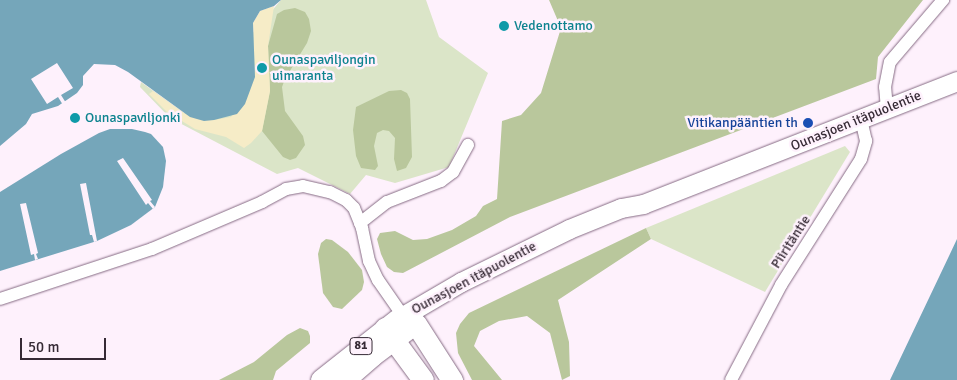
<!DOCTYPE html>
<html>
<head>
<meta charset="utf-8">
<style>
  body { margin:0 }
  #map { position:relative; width:957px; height:380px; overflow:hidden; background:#fef1fc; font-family:Signika,sans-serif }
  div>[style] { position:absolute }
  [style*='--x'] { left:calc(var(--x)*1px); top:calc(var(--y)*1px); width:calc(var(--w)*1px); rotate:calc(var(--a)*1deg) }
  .green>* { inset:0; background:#dbe5c8 }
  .forest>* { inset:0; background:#b9c79c }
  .sand>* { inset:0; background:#f6ecc7 }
  .water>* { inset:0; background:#75a6ba }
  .pier>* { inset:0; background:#fef1fc }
  .roads { filter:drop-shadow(0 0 1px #866b84) drop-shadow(0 0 1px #866b84) }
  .minor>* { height:12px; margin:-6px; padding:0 6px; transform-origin:6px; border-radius:6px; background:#fff }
  .secondary>* { height:19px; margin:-9.5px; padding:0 9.5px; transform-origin:9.5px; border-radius:9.5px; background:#fff }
  .primary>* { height:20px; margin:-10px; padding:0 10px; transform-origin:10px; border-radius:10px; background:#fff }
  .trunk>* { height:21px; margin:-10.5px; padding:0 10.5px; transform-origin:10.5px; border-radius:10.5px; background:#fff }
  .dots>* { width:14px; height:14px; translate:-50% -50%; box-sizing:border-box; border:2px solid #fef1fc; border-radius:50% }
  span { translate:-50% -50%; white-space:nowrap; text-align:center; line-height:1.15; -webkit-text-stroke:5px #fef1fc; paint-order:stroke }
  .shield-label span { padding:1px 4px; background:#fef1fc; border:1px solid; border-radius:4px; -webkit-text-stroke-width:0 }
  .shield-label { font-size:12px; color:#362a35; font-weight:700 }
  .culture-label { font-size:14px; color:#0d838f }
  .left { translate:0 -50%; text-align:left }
  .street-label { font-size:14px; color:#362a35 }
  .transit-label { font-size:14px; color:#164399 }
  .right { translate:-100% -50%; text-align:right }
  .scale { position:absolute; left:20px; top:338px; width:86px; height:22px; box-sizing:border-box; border:2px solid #362a35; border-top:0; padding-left:6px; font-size:15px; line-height:18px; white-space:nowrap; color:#362a35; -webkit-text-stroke:4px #fef1fc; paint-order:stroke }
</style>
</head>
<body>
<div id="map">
  <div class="green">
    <div style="clip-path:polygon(281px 0,426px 0,439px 37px,488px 73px,449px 167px,395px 183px,366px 175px,350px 194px,298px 168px,277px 174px,170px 118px,140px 87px,141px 82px,184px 113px)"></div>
    <div style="clip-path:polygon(845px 146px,850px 152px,765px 292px,651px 239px,646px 228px)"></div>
  </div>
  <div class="forest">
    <div style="clip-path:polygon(549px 0,923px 0,878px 57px,876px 79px,510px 217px,403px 273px,394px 272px,387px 267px,381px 254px,377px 239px,380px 233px,395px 231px,413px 240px,427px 239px,452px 230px,476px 216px,483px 206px,497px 199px,502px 121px,521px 115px,541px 93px,561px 28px)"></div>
    <div style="clip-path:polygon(295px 8px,305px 12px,309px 19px,311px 31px,307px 43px,285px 79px,282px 87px,285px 111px,303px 136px,305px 145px,296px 158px,290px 160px,283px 157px,262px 131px,270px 91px,268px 46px,277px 14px,284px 10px)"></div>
    <div style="clip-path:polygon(401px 90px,407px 93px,410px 99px,412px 157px,406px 168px,397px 171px,394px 159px,395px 138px,389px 131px,383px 130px,377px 133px,374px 146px,378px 166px,375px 170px,361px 168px,356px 156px,353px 130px,356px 107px,389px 91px)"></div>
    <div style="clip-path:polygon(646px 228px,651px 239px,558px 300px,569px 342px,570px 376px,562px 380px,550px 333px,527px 316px,499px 321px,480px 331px,474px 346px,502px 380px,472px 380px,458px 353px,456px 333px,460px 324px,469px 313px)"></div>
    <div style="clip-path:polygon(326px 239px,332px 240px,348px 252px,362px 270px,364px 282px,362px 290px,342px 309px,333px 307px,323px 293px,318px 254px,321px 243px)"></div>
    <div style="clip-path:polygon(300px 328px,308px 331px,310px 336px,310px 343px,276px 371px,273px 380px,219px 380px,254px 362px,287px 335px)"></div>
  </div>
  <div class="sand">
    <div style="clip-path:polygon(274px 6px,268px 46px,270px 91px,262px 131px,251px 143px,244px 148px,226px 137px,195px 129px,167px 112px,149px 94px,153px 91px,184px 113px,197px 119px,214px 120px,231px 117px,255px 77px,253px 23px,260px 11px)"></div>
  </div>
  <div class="water">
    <div style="clip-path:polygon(0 0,281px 0,274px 6px,260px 11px,253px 23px,255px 77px,245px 104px,237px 114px,214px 120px,204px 121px,190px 117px,128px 72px,115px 65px,94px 64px,83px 76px,83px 85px,77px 93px,58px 106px,32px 114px,26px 124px,0 146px)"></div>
    <div style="clip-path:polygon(110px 129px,132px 129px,145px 132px,151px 134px,163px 147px,166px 161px,163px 187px,155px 207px,131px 225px,97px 241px,0 271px,0 192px,61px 154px,99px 133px)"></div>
    <div style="clip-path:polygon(957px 239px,957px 380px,890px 380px,949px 256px)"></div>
  </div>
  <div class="pier">
    <div style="clip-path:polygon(57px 63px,73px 88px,61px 95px,66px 103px,63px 105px,58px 97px,47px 104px,31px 79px)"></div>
    <div style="clip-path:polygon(123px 158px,152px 200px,150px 201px,155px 207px,153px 209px,148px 203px,146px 205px,117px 161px)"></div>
    <div style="clip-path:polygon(86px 183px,97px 241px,94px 242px,92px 235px,90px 235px,80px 184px)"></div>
    <div style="clip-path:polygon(26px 203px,38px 253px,36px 254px,38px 259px,35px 260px,34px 254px,31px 255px,20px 204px)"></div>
  </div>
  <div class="roads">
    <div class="minor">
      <div style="--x:887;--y:109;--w:22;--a:-95"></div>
      <div style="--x:885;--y:87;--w:25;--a:-79"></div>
      <div style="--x:890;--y:62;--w:82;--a:-49.5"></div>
      <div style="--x:360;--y:223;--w:34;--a:-38"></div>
      <div style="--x:387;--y:202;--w:58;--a:-21.3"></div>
      <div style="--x:441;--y:181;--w:15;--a:-37"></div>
      <div style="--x:453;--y:172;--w:31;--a:-61"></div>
      <div style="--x:0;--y:299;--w:160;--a:-18.2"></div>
      <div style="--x:152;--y:249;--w:120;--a:-23.1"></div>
      <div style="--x:262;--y:202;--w:27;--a:-28"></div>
      <div style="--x:286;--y:189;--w:17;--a:-10"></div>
      <div style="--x:303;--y:186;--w:28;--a:13"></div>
      <div style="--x:330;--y:192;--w:18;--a:27"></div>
      <div style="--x:346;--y:200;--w:11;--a:45"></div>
      <div style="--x:354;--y:208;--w:22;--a:68"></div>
      <div style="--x:362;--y:228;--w:34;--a:78"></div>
      <div style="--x:369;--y:261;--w:21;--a:65"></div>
      <div style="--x:378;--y:280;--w:44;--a:55.2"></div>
      <div style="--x:731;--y:380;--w:107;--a:-62.2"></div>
      <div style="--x:781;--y:285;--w:149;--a:-57.6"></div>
      <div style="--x:861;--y:159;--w:19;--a:-74"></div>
      <div style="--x:866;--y:141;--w:22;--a:-103"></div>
    </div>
    <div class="secondary">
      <div style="--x:403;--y:316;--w:67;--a:-30.4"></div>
      <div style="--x:461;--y:282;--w:120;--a:-26.1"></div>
      <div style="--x:569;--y:229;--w:56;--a:-22"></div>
      <div style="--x:621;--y:208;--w:22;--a:-10"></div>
      <div style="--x:643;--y:204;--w:337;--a:-21.4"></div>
    </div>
    <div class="primary">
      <div style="--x:321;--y:380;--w:97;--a:-38.3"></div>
      <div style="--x:346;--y:380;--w:35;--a:-41"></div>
      <div style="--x:372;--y:357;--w:55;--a:-36.9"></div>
    </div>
    <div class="trunk">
      <div style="--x:403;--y:316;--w:15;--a:32"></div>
      <div style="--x:416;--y:324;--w:67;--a:57.3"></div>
      <div style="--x:385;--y:328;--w:64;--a:53.8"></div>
    </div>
  </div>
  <div class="dots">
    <div style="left:504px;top:26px;background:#0f9aa8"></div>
    <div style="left:262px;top:68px;background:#0f9aa8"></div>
    <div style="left:75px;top:118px;background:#0f9aa8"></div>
    <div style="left:808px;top:123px;background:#1a4fb4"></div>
  </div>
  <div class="shield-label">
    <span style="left:361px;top:346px">81</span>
  </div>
  <div class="culture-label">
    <span class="left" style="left:514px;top:26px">Vedenottamo</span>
    <span class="left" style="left:272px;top:68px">Ounaspaviljongin<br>uimaranta</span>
    <span class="left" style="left:85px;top:118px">Ounaspaviljonki</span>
  </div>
  <div class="street-label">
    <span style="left:856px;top:121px;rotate:-22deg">Ounasjoen itäpuolentie</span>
    <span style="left:791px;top:242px;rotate:-57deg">Piiritäntie</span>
    <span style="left:474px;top:278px;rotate:-28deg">Ounasjoen itäpuolentie</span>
  </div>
  <div class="transit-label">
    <span class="right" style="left:798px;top:123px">Vitikanpääntien th</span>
  </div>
  <div class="scale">50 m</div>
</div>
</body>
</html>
